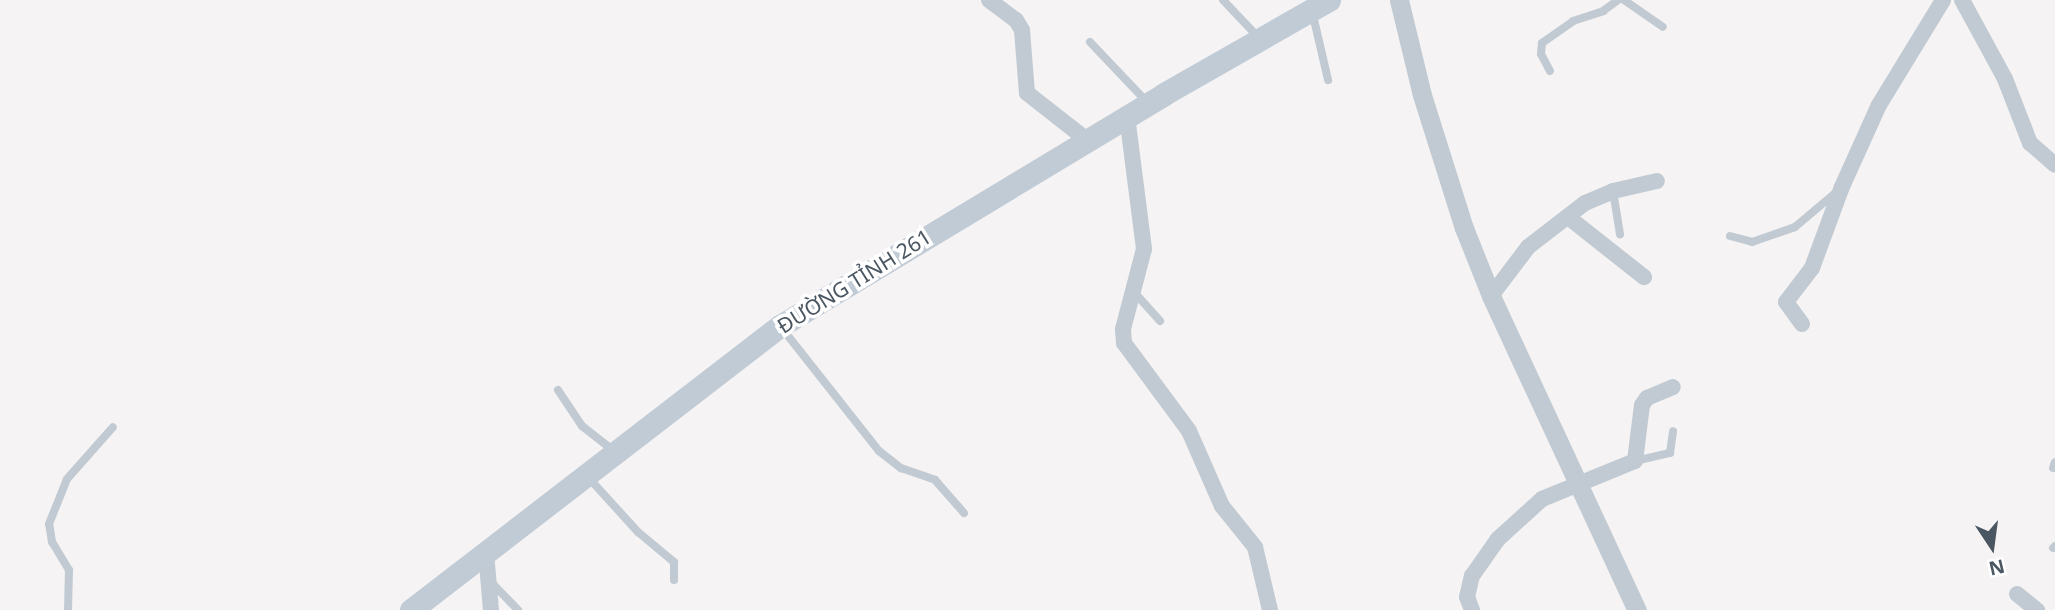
<!DOCTYPE html>
<html>
<head>
<meta charset="utf-8">
<style>
  body { margin:0 }
  #map { position:relative; width:2055px; height:610px; overflow:hidden; background:#f5f3f3; font-family:"Noto Sans",sans-serif }
  div>[style] { position:absolute }
  [style*='--x'] { left:calc(var(--x)*1px); top:calc(var(--y)*1px); width:calc(var(--w)*1px); rotate:calc(var(--a)*1deg) }
  .service>* { height:8px; margin:-4px; padding:0 4px; transform-origin:4px; border-radius:4px; background:#c1cad2 }
  .minor>* { height:16px; margin:-8px; padding:0 8px; transform-origin:8px; border-radius:8px; background:#c1cad2 }
  .tertiary>* { height:19px; margin:-9.5px; padding:0 9.5px; transform-origin:9.5px; border-radius:9.5px; background:#c1cad2 }
  .secondary>* { height:23px; margin:-11.5px; padding:0 11.5px; transform-origin:11.5px; border-radius:11.5px; background:#c1cbd6 }
  span { translate:-50% -50%; white-space:nowrap; text-align:center; line-height:1.15; -webkit-text-stroke:7px #fff; paint-order:stroke }
  .street-label { font-size:21px; color:#4a5661 }
  .north { position:absolute; left:1957px; top:512px; width:70px; height:70px; -webkit-text-stroke:5px #fff; paint-order:stroke; rotate:167deg; font-size:19px; font-weight:700; line-height:28px; text-align:center; color:#4a5661 }
  .north::after { content:''; display:block; margin:auto; width:24px; height:32px; background:#4a5661; clip-path:polygon(50% 0,100% 100%,50% 72%,0 100%) }
</style>
</head>
<body>
<div id="map">
  <div class="service">
    <div style="--x:1223;--y:0;--w:51;--a:46.6"></div>
    <div style="--x:1624;--y:0;--w:47;--a:34.7"></div>
    <div style="--x:1312;--y:11;--w:71;--a:76.9"></div>
    <div style="--x:1090;--y:42;--w:81;--a:46.5"></div>
    <div style="--x:1550;--y:71;--w:19;--a:-118"></div>
    <div style="--x:1541;--y:54;--w:11;--a:-85"></div>
    <div style="--x:1542;--y:43;--w:38;--a:-35"></div>
    <div style="--x:1573;--y:21;--w:32;--a:-18"></div>
    <div style="--x:1603;--y:11;--w:19;--a:-36"></div>
    <div style="--x:1613;--y:191;--w:44;--a:80.8"></div>
    <div style="--x:1730;--y:236;--w:23;--a:15"></div>
    <div style="--x:1752;--y:242;--w:46;--a:-19.2"></div>
    <div style="--x:1795;--y:227;--w:57;--a:-40.1"></div>
    <div style="--x:1134;--y:292;--w:39;--a:48"></div>
    <div style="--x:781;--y:327;--w:158;--a:51.7"></div>
    <div style="--x:879;--y:451;--w:28;--a:38"></div>
    <div style="--x:901;--y:468;--w:36;--a:19"></div>
    <div style="--x:935;--y:480;--w:44;--a:48.7"></div>
    <div style="--x:558;--y:390;--w:43;--a:56.3"></div>
    <div style="--x:582;--y:426;--w:39;--a:38"></div>
    <div style="--x:1635;--y:461;--w:36;--a:-13"></div>
    <div style="--x:1670;--y:453;--w:22;--a:-82"></div>
    <div style="--x:2053;--y:468;--w:6;--a:-72"></div>
    <div style="--x:587;--y:476;--w:76;--a:47.7"></div>
    <div style="--x:638;--y:532;--w:47;--a:39.8"></div>
    <div style="--x:674;--y:562;--w:18;--a:90"></div>
    <div style="--x:2053;--y:548;--w:3;--a:-45"></div>
    <div style="--x:491;--y:582;--w:39;--a:46"></div>
    <div style="--x:68;--y:610;--w:40;--a:-88.6"></div>
    <div style="--x:69;--y:570;--w:33;--a:-121"></div>
    <div style="--x:52;--y:542;--w:18;--a:-99"></div>
    <div style="--x:49;--y:524;--w:48;--a:-68.2"></div>
    <div style="--x:67;--y:479;--w:69;--a:-48.5"></div>
  </div>
  <div class="minor">
    <div style="--x:989;--y:0;--w:34;--a:37"></div>
    <div style="--x:1016;--y:20;--w:12;--a:59"></div>
    <div style="--x:1022;--y:30;--w:63;--a:85.5"></div>
    <div style="--x:1027;--y:93;--w:76;--a:38.1"></div>
    <div style="--x:1962;--y:0;--w:90;--a:61.4"></div>
    <div style="--x:2005;--y:79;--w:69;--a:68.7"></div>
    <div style="--x:2030;--y:143;--w:33;--a:41"></div>
    <div style="--x:1127;--y:116;--w:134;--a:82.7"></div>
    <div style="--x:1144;--y:249;--w:83;--a:104.7"></div>
    <div style="--x:1123;--y:329;--w:14;--a:86"></div>
    <div style="--x:1124;--y:343;--w:109;--a:53.5"></div>
    <div style="--x:1189;--y:431;--w:82;--a:66.3"></div>
    <div style="--x:1222;--y:506;--w:53;--a:51.2"></div>
    <div style="--x:1255;--y:547;--w:65;--a:76.6"></div>
    <div style="--x:1568;--y:217;--w:97;--a:38.3"></div>
    <div style="--x:1491;--y:296;--w:61;--a:-52.9"></div>
    <div style="--x:1528;--y:247;--w:72;--a:-37.7"></div>
    <div style="--x:1585;--y:203;--w:30;--a:-23"></div>
    <div style="--x:1613;--y:191;--w:45;--a:-12.8"></div>
    <div style="--x:1802;--y:324;--w:27;--a:-126"></div>
    <div style="--x:1786;--y:302;--w:43;--a:-52.6"></div>
    <div style="--x:1812;--y:268;--w:84;--a:-69.8"></div>
    <div style="--x:1841;--y:189;--w:92;--a:-65.7"></div>
    <div style="--x:1879;--y:105;--w:123;--a:-58.6"></div>
    <div style="--x:486;--y:552;--w:58;--a:85.1"></div>
    <div style="--x:2017;--y:594;--w:26;--a:39"></div>
    <div style="--x:1472;--y:610;--w:14;--a:-111"></div>
    <div style="--x:1467;--y:597;--w:22;--a:-77"></div>
    <div style="--x:1472;--y:576;--w:45;--a:-54.9"></div>
    <div style="--x:1498;--y:539;--w:59;--a:-42.3"></div>
    <div style="--x:1542;--y:499;--w:100;--a:-22.2"></div>
    <div style="--x:1635;--y:461;--w:56;--a:-82.9"></div>
    <div style="--x:1642;--y:405;--w:9;--a:-54"></div>
    <div style="--x:1647;--y:398;--w:28;--a:-23"></div>
  </div>
  <div class="tertiary">
    <div style="--x:1399;--y:0;--w:98;--a:76.4"></div>
    <div style="--x:1422;--y:95;--w:139;--a:72.5"></div>
    <div style="--x:1464;--y:228;--w:73;--a:68.3"></div>
    <div style="--x:1491;--y:296;--w:346;--a:65.1"></div>
  </div>
  <div class="secondary">
    <div style="--x:411;--y:610;--w:466;--a:-37.6"></div>
    <div style="--x:780;--y:326;--w:449;--a:-31.1"></div>
    <div style="--x:1164;--y:94;--w:190;--a:-29.7"></div>
  </div>
  <div class="street-label">
    <span style="left:854px;top:281px;rotate:-32deg">ĐƯỜNG TỈNH 261</span>
  </div>
  <div class="north">N</div>
</div>
</body>
</html>
